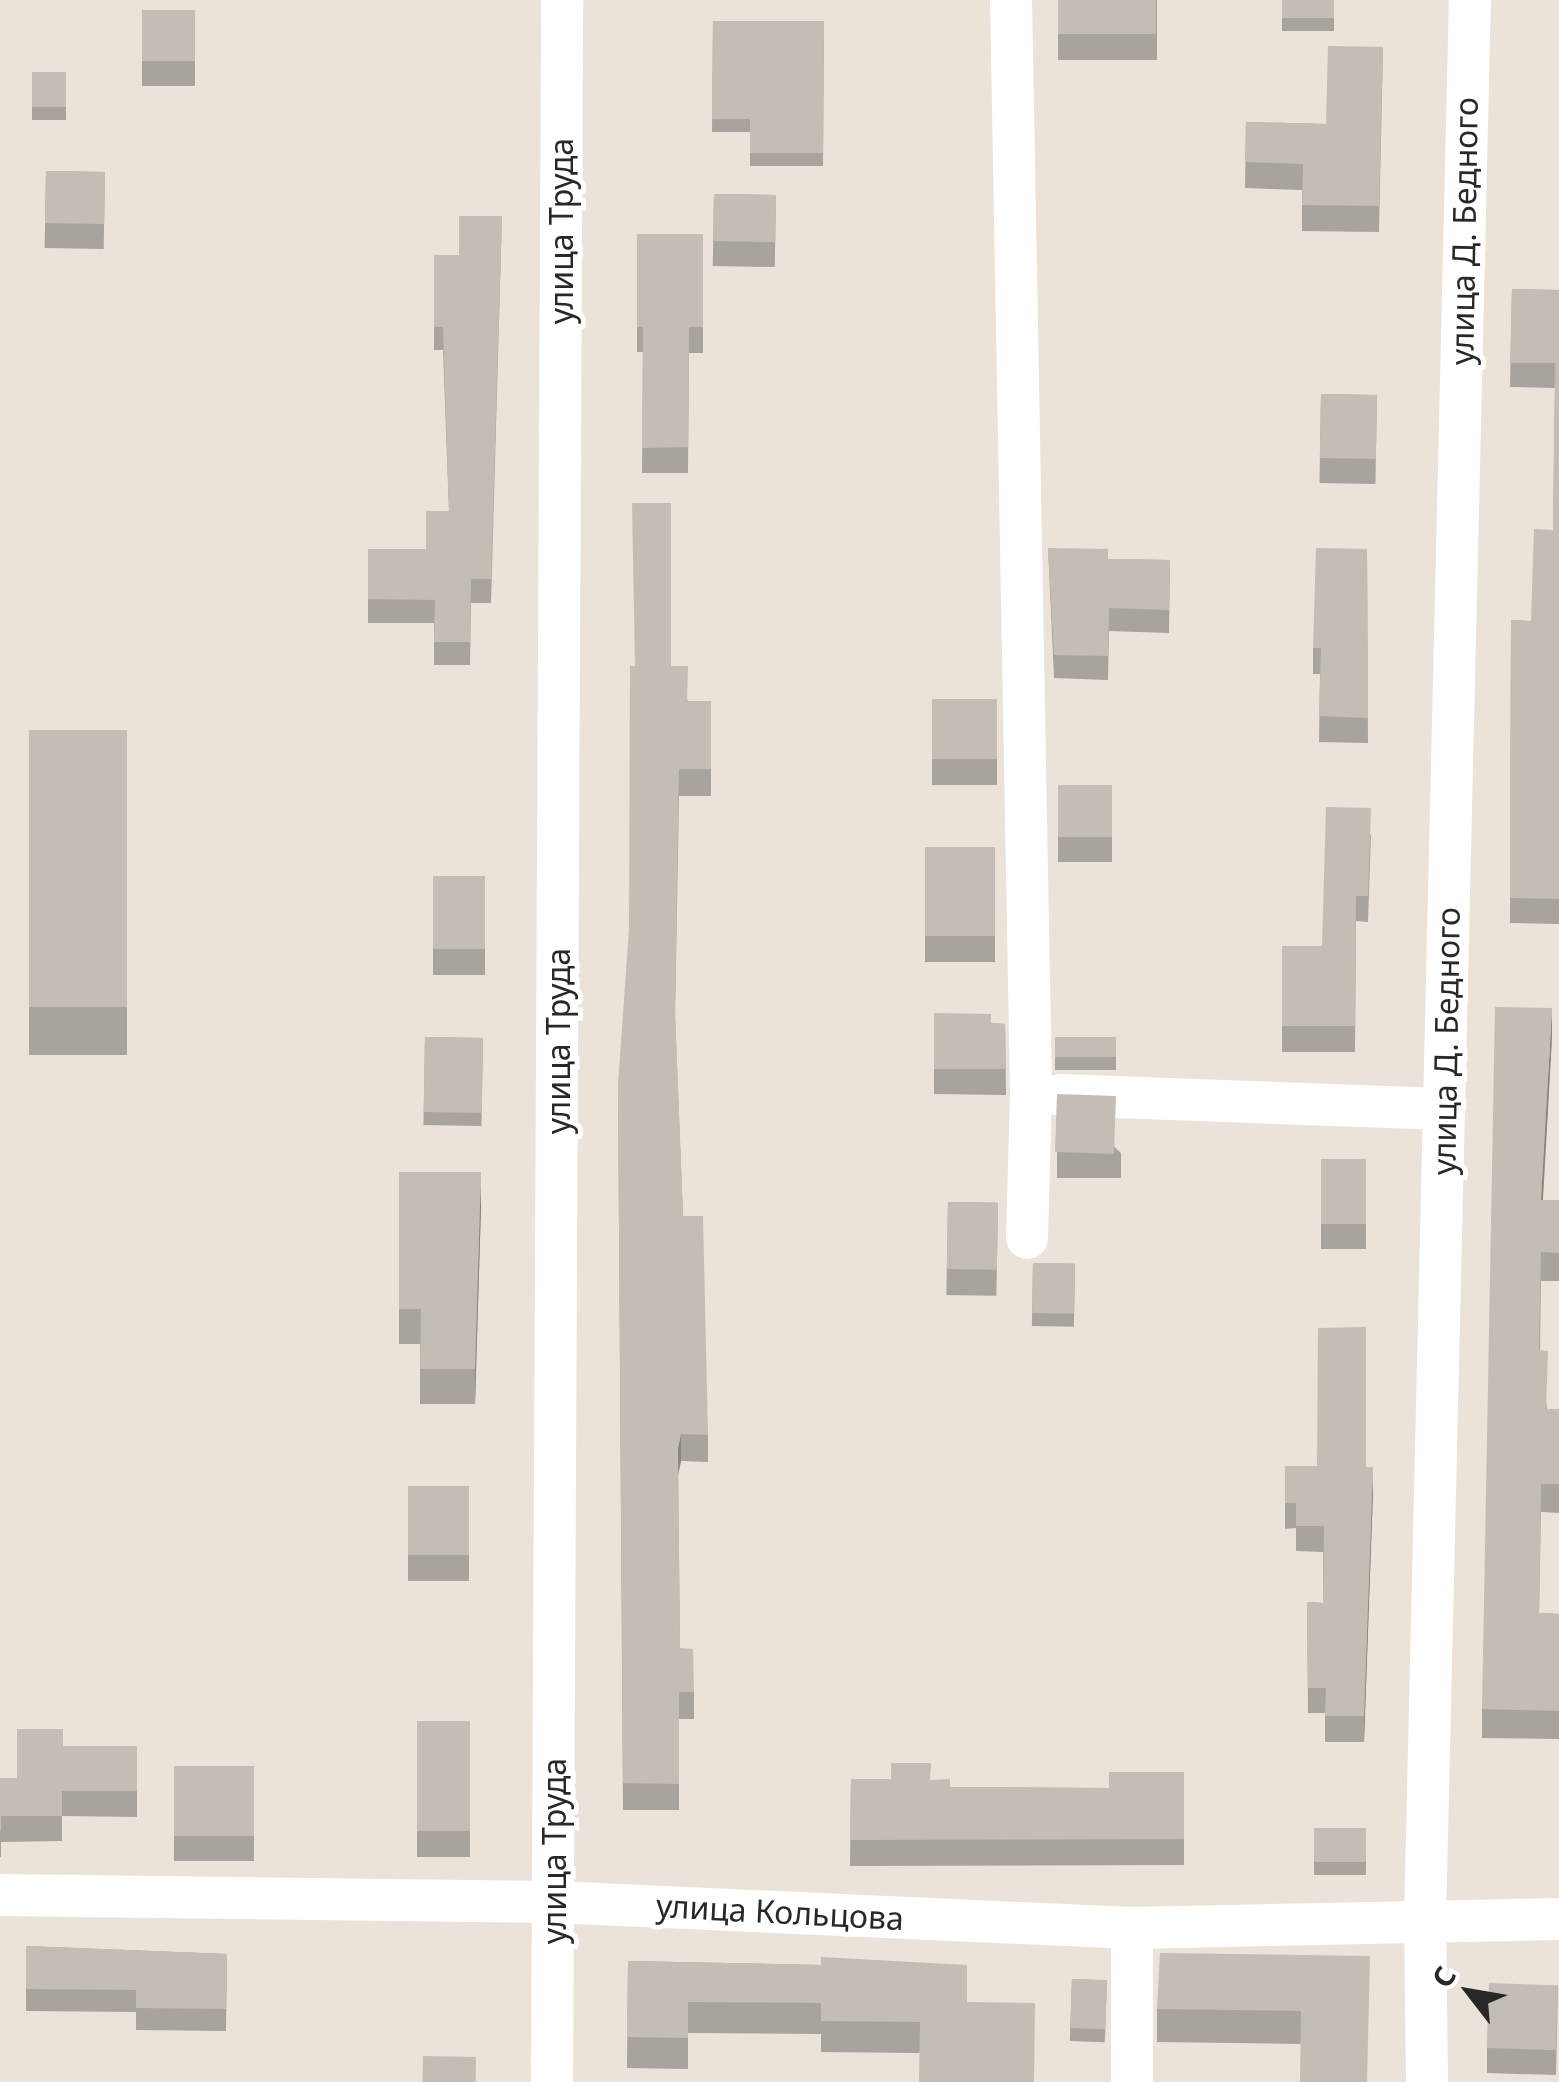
<!DOCTYPE html>
<html>
<head>
<meta charset="utf-8">
<style>
  body { margin:0 }
  #map { position:relative; width:1559px; height:2082px; overflow:hidden; background:#ebe2da; font-family:"Noto Sans",sans-serif }
  div>[style] { position:absolute }
  [style*='--x'] { left:calc(var(--x)*1px); top:calc(var(--y)*1px); width:calc(var(--w)*1px); rotate:calc(var(--a)*1deg) }
  .street>* { height:42px; margin:-21px; padding:0 21px; transform-origin:21px; border-radius:21px; background:#fff }
  .wall>* { inset:0; background:#a8a39c; transform-origin:0 0 }
  .shaded-wall>* { inset:0; background:#88847f }
  .building>* { inset:0; background:#c3bdb5; transform-origin:0 0 }
  span { translate:-50% -50%; white-space:nowrap; text-align:center; line-height:1.15; -webkit-text-stroke:10px #fff; paint-order:stroke }
  .street-label { font-size:32px; color:#282828 }
  .north { position:absolute; left:1419px; top:1942px; width:100px; height:100px; -webkit-text-stroke:8px #fff; paint-order:stroke; rotate:301deg; font-size:28px; font-weight:700; line-height:40px; text-align:center; color:#282828 }
  .north::after { content:''; display:block; margin:auto; width:35px; height:45px; background:#282828; clip-path:polygon(50% 0,100% 100%,50% 72%,0 100%) }
</style>
</head>
<body>
<div id="map">
  <div class="street">
    <div style="--x:1011;--y:0;--w:1094;--a:88.95"></div>
    <div style="--x:1031;--y:1094;--w:144;--a:91.6"></div>
    <div style="--x:1060;--y:1095;--w:384;--a:2.1"></div>
    <div style="--x:0;--y:1895;--w:554;--a:0.72"></div>
    <div style="--x:554;--y:1902;--w:579;--a:2.58"></div>
    <div style="--x:1132;--y:1928;--w:427;--a:-1.2"></div>
    <div style="--x:552;--y:2082;--w:2082;--a:-89.72"></div>
    <div style="--x:1132;--y:2082;--w:154;--a:-90"></div>
    <div style="--x:1427;--y:2082;--w:162;--a:-90.7"></div>
    <div style="--x:1425;--y:1920;--w:1921;--a:-88.66"></div>
  </div>
  <div class="wall">
    <div style="left:1058px;top:0;width:99px;height:60px"></div>
    <div style="left:1282px;top:0;width:52px;height:31px"></div>
    <div style="left:142px;top:10px;width:53px;height:76px"></div>
    <div style="clip-path:polygon(713px 21px,824px 21px,823px 166px,750px 166px,750px 132px,712px 132px)"></div>
    <div style="clip-path:polygon(1383px 47px,1379px 232px,1302px 231px,1302px 190px,1245px 188px,1246px 122px,1326px 124px)"></div>
    <div style="left:32px;top:72px;width:34px;height:48px"></div>
    <div style="left:46px;top:171px;width:59px;height:77px;rotate:1deg"></div>
    <div style="left:714px;top:194px;width:62px;height:72px;rotate:1deg"></div>
    <div style="clip-path:polygon(502px 216px,491px 603px,471px 603px,470px 665px,434px 665px,434px 623px,368px 623px,368px 549px,426px 549px,449px 511px,443px 350px,434px 350px,434px 255px,459px 255px)"></div>
    <div style="clip-path:polygon(637px 234px,703px 234px,703px 353px,689px 353px,688px 473px,642px 473px,643px 352px,637px 352px)"></div>
    <div style="clip-path:polygon(1512px 289px,1559px 290px,1559px 924px,1510px 923px,1511px 620px,1531px 621px,1553px 530px,1555px 388px,1510px 387px)"></div>
    <div style="left:1321px;top:394px;width:56px;height:89px;rotate:1deg"></div>
    <div style="clip-path:polygon(1048px 548px,1108px 559px,1170px 560px,1169px 633px,1109px 631px,1108px 680px,1054px 678px)"></div>
    <div style="clip-path:polygon(1367px 549px,1368px 743px,1319px 742px,1320px 674px,1313px 674px,1313px 648px)"></div>
    <div style="clip-path:polygon(671px 666px,688px 701px,711px 701px,711px 796px,679px 796px,675px 1018px,683px 1216px,708px 1435px,708px 1462px,681px 1461px,678px 1474px,680px 1648px,694px 1692px,694px 1719px,679px 1719px,679px 1810px,623px 1810px,618px 1085px)"></div>
    <div style="left:932px;top:699px;width:65px;height:86px"></div>
    <div style="left:127px;top:730px;width:325px;height:98px;rotate:90deg"></div>
    <div style="left:1058px;top:785px;width:54px;height:77px"></div>
    <div style="clip-path:polygon(1371px 834px,1368px 922px,1356px 921px,1355px 1052px,1282px 1052px,1282px 946px,1322px 946px)"></div>
    <div style="left:925px;top:847px;width:70px;height:115px"></div>
    <div style="left:433px;top:876px;width:52px;height:99px"></div>
    <div style="clip-path:polygon(934px 1013px,991px 1023px,1005px 1024px,1006px 1095px,934px 1094px)"></div>
    <div style="left:425px;top:1037px;width:58px;height:88px;rotate:1deg"></div>
    <div style="left:1055px;top:1037px;width:61px;height:33px"></div>
    <div style="clip-path:polygon(1552px 1037px,1543px 1200px,1559px 1200px,1559px 1281px,1541px 1281px,1540px 1350px,1547px 1409px,1559px 1409px,1559px 1513px,1541px 1512px,1539px 1613px,1559px 1614px,1559px 1739px,1482px 1738px,1482px 1709px)"></div>
    <div style="clip-path:polygon(1057px 1094px,1121px 1153px,1121px 1178px,1057px 1178px)"></div>
    <div style="left:1321px;top:1159px;width:45px;height:90px"></div>
    <div style="clip-path:polygon(399px 1172px,481px 1207px,475px 1404px,420px 1404px,420px 1344px,399px 1344px)"></div>
    <div style="left:948px;top:1202px;width:50px;height:93px;rotate:1deg"></div>
    <div style="left:1033px;top:1263px;width:42px;height:63px;rotate:1deg"></div>
    <div style="clip-path:polygon(1285px 1466px,1366px 1467px,1373px 1492px,1364px 1742px,1325px 1742px,1325px 1713px,1308px 1713px,1307px 1602px,1323px 1603px,1323px 1552px,1296px 1551px,1296px 1528px,1285px 1529px)"></div>
    <div style="left:408px;top:1486px;width:61px;height:95px"></div>
    <div style="left:417px;top:1721px;width:53px;height:136px"></div>
    <div style="clip-path:polygon(63px 1746px,137px 1746px,137px 1817px,62px 1816px,62px 1841px,1px 1842px,1px 1857px,0 1857px,0 1778px,17px 1778px)"></div>
    <div style="left:174px;top:1766px;width:80px;height:95px"></div>
    <div style="clip-path:polygon(1184px 1772px,1184px 1865px,850px 1866px,851px 1779px,931px 1780px,950px 1787px,1109px 1788px)"></div>
    <div style="left:1314px;top:1828px;width:52px;height:47px"></div>
    <div style="clip-path:polygon(26px 1946px,227px 1954px,226px 2031px,136px 2030px,136px 2012px,26px 2011px)"></div>
    <div style="clip-path:polygon(628px 1961px,821px 1965px,967px 1965px,919px 2053px,821px 2052px,821px 2034px,688px 2033px,688px 2069px,627px 2068px)"></div>
    <div style="left:1072px;top:1979px;width:35px;height:62px;rotate:2deg"></div>
    <div style="clip-path:polygon(1558px 1985px,1556px 2075px,1487px 2073px,1487px 2048px)"></div>
    <div style="clip-path:polygon(1370px 1989px,1300px 2044px,1157px 2042px,1157px 2009px)"></div>
  </div>
  <div class="shaded-wall">
    <div style="clip-path:polygon(1552px 1008px,1552px 1037px,1541px 1229px,1541px 1200px)"></div>
    <div style="clip-path:polygon(481px 1172px,481px 1207px,475px 1404px,475px 1369px)"></div>
    <div style="clip-path:polygon(681px 1434px,681px 1461px,678px 1475px,678px 1448px)"></div>
    <div style="clip-path:polygon(1373px 1467px,1373px 1492px,1364px 1742px,1364px 1716px)"></div>
  </div>
  <div class="building">
    <div style="left:1058px;top:0;width:98px;height:34px"></div>
    <div style="left:1282px;top:0;width:52px;height:18px"></div>
    <div style="left:142px;top:10px;width:53px;height:51px"></div>
    <div style="clip-path:polygon(713px 21px,824px 21px,823px 153px,750px 153px,750px 119px,712px 119px)"></div>
    <div style="clip-path:polygon(1328px 46px,1383px 47px,1379px 206px,1302px 205px,1303px 164px,1245px 162px,1246px 122px,1326px 124px)"></div>
    <div style="left:32px;top:72px;width:34px;height:35px"></div>
    <div style="left:46px;top:171px;width:59px;height:52px;rotate:1deg"></div>
    <div style="left:714px;top:194px;width:62px;height:47px;rotate:1deg"></div>
    <div style="clip-path:polygon(459px 216px,502px 216px,491px 579px,471px 579px,470px 642px,434px 642px,435px 600px,368px 599px,368px 549px,426px 549px,426px 511px,449px 511px,443px 327px,434px 327px,434px 255px,459px 255px)"></div>
    <div style="clip-path:polygon(637px 234px,703px 234px,703px 327px,689px 327px,688px 447px,642px 448px,643px 327px,637px 327px)"></div>
    <div style="clip-path:polygon(1512px 289px,1559px 290px,1559px 899px,1510px 898px,1511px 620px,1531px 621px,1534px 529px,1553px 530px,1555px 363px,1510px 363px)"></div>
    <div style="left:1321px;top:394px;width:56px;height:64px;rotate:1deg"></div>
    <div style="clip-path:polygon(632px 503px,671px 503px,671px 666px,688px 666px,687px 701px,711px 701px,711px 769px,679px 769px,675px 1009px,683px 1216px,703px 1216px,708px 1435px,681px 1434px,678px 1448px,680px 1648px,693px 1649px,694px 1692px,679px 1692px,679px 1784px,623px 1783px,618px 1085px,629px 929px,630px 666px,635px 666px)"></div>
    <div style="clip-path:polygon(1048px 548px,1108px 549px,1108px 559px,1170px 560px,1169px 610px,1109px 608px,1108px 656px,1054px 655px)"></div>
    <div style="clip-path:polygon(1316px 548px,1367px 549px,1368px 718px,1319px 716px,1321px 648px,1313px 648px)"></div>
    <div style="left:932px;top:699px;width:65px;height:60px"></div>
    <div style="left:127px;top:730px;width:277px;height:98px;rotate:90deg"></div>
    <div style="left:1058px;top:785px;width:54px;height:52px"></div>
    <div style="clip-path:polygon(1326px 807px,1371px 808px,1368px 896px,1356px 896px,1355px 1026px,1282px 1026px,1282px 946px,1322px 946px)"></div>
    <div style="left:925px;top:847px;width:70px;height:89px"></div>
    <div style="left:433px;top:876px;width:52px;height:73px"></div>
    <div style="clip-path:polygon(1495px 1007px,1552px 1008px,1541px 1200px,1559px 1200px,1559px 1253px,1541px 1252px,1539px 1350px,1548px 1351px,1546px 1409px,1559px 1409px,1559px 1484px,1541px 1484px,1539px 1613px,1559px 1614px,1559px 1711px,1482px 1709px)"></div>
    <div style="clip-path:polygon(934px 1013px,991px 1014px,991px 1023px,1005px 1024px,1006px 1069px,934px 1069px)"></div>
    <div style="left:425px;top:1037px;width:58px;height:75px;rotate:1deg"></div>
    <div style="left:1055px;top:1037px;width:61px;height:20px"></div>
    <div style="left:1057px;top:1094px;width:59px;height:58px;rotate:2deg"></div>
    <div style="left:1321px;top:1159px;width:45px;height:65px"></div>
    <div style="clip-path:polygon(399px 1172px,481px 1172px,475px 1369px,420px 1369px,421px 1309px,399px 1309px)"></div>
    <div style="left:948px;top:1202px;width:50px;height:67px;rotate:1deg"></div>
    <div style="left:1033px;top:1263px;width:42px;height:50px;rotate:1deg"></div>
    <div style="clip-path:polygon(1366px 1327px,1366px 1467px,1373px 1467px,1364px 1716px,1325px 1716px,1326px 1688px,1308px 1688px,1307px 1602px,1323px 1603px,1324px 1526px,1296px 1526px,1296px 1503px,1285px 1503px,1285px 1466px,1317px 1466px,1318px 1328px)"></div>
    <div style="left:408px;top:1486px;width:61px;height:69px"></div>
    <div style="left:417px;top:1721px;width:53px;height:110px"></div>
    <div style="clip-path:polygon(17px 1729px,63px 1729px,63px 1746px,137px 1746px,137px 1791px,62px 1791px,62px 1816px,1px 1816px,1px 1831px,0 1831px,0 1778px,17px 1778px)"></div>
    <div style="clip-path:polygon(891px 1763px,931px 1763px,930px 1780px,950px 1779px,950px 1787px,1109px 1788px,1109px 1772px,1184px 1772px,1184px 1839px,850px 1840px,851px 1779px,891px 1779px)"></div>
    <div style="left:174px;top:1766px;width:80px;height:70px"></div>
    <div style="left:1314px;top:1828px;width:52px;height:34px"></div>
    <div style="clip-path:polygon(26px 1946px,227px 1954px,226px 2009px,136px 2008px,136px 1990px,26px 1989px)"></div>
    <div style="clip-path:polygon(1160px 1953px,1370px 1956px,1367px 2082px,1300px 2082px,1301px 2011px,1157px 2009px)"></div>
    <div style="clip-path:polygon(821px 1957px,967px 1965px,967px 2002px,1035px 2003px,1034px 2082px,919px 2082px,920px 2022px,821px 2021px,821px 2003px,688px 2002px,688px 2038px,627px 2037px,628px 1961px,821px 1965px)"></div>
    <div style="left:1072px;top:1979px;width:35px;height:49px;rotate:2deg"></div>
    <div style="left:1489px;top:1983px;width:69px;height:65px;rotate:2deg"></div>
    <div style="left:423px;top:2056px;width:53px;height:26px;rotate:1deg"></div>
  </div>
  <div class="street-label">
    <span style="left:561px;top:231px;rotate:-90deg">улица Труда</span>
    <span style="left:1464px;top:231px;rotate:-89deg">улица Д. Бедного</span>
    <span style="left:558px;top:1041px;rotate:-90deg">улица Труда</span>
    <span style="left:1446px;top:1041px;rotate:-89deg">улица Д. Бедного</span>
    <span style="left:554px;top:1851px;rotate:-90deg">улица Труда</span>
    <span style="left:780px;top:1912px;rotate:3deg">улица Кольцова</span>
  </div>
  <div class="north">С</div>
</div>
</body>
</html>
